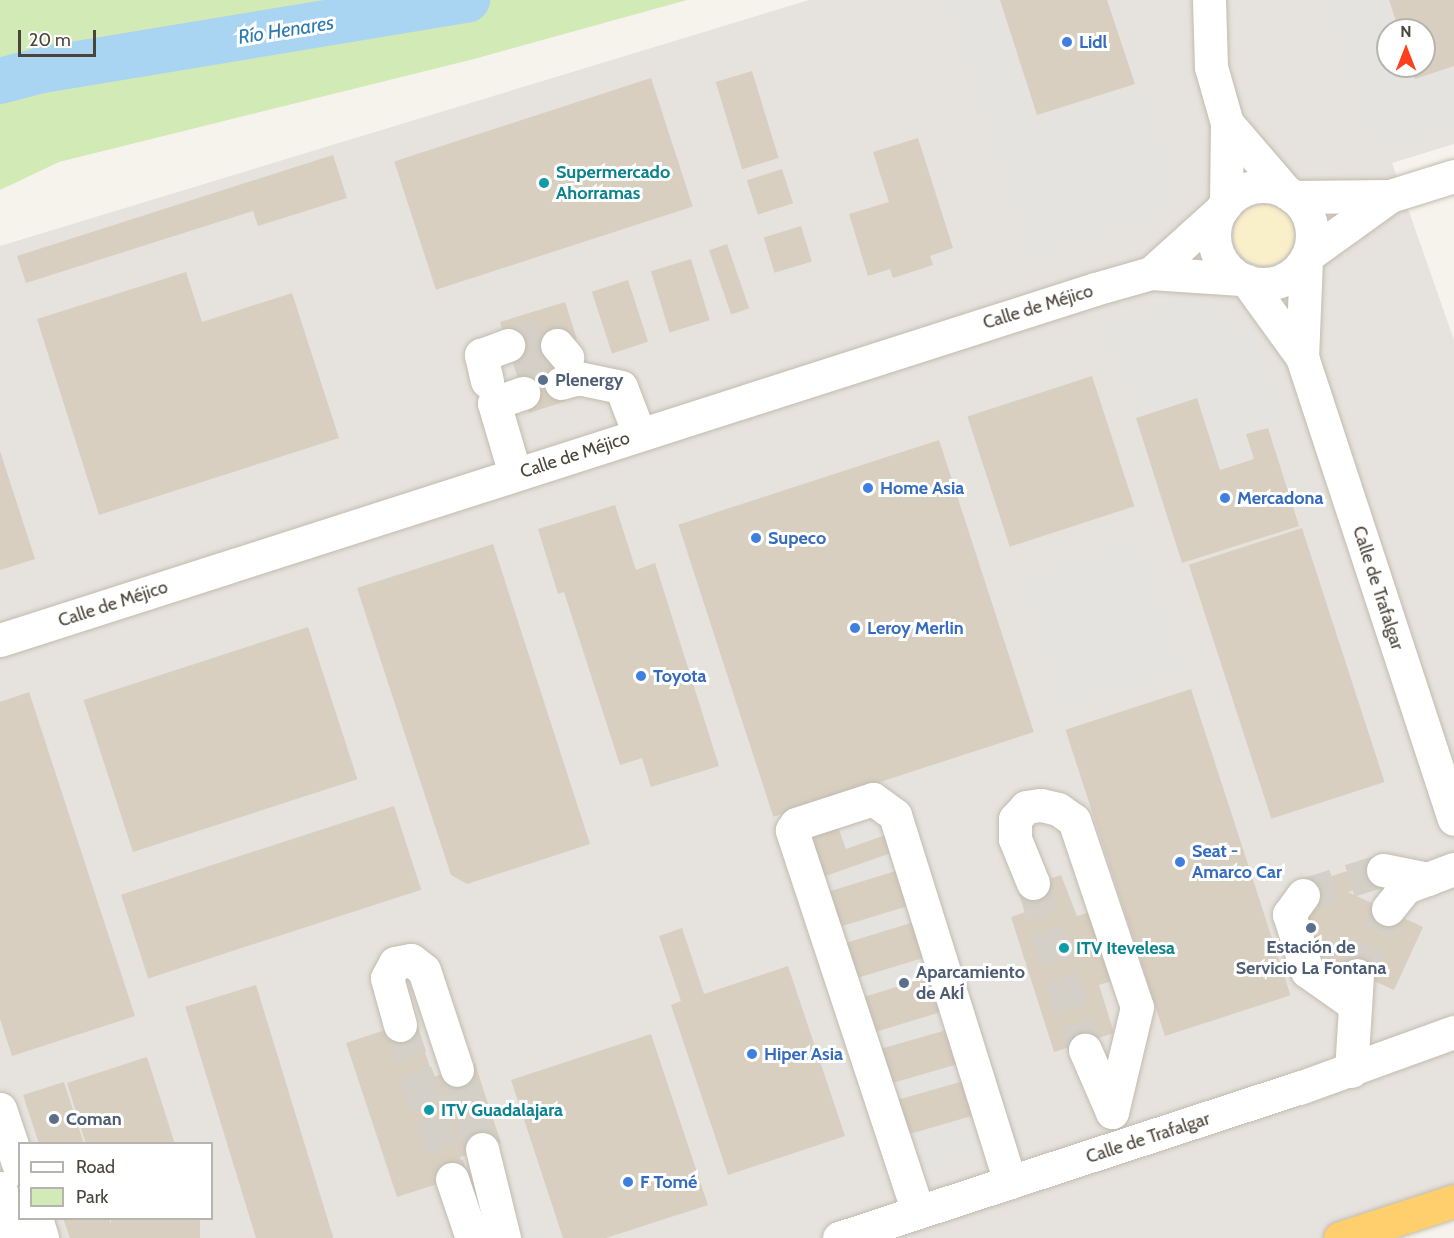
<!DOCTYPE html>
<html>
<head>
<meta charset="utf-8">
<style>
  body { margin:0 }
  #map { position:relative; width:1454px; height:1238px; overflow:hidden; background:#f6f3ec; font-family:Cabin,sans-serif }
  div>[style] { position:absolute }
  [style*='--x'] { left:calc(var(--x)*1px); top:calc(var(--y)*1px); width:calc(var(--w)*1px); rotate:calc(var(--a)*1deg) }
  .industrial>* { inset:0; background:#e6e2dd }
  .green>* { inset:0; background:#d2eab5 }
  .sand>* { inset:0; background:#f9efc9 }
  .round { border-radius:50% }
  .parking>* { inset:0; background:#e5e3e0; transform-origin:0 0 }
  .river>* { height:46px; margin:-23px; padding:0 23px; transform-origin:23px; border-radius:23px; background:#a9d4f2 }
  .building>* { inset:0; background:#d8cfc1; transform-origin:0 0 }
  .minor-tunnel>* { height:33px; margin-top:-16.5px; transform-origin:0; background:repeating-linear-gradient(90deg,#d4d0c8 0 33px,transparent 0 49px) }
  .roads { filter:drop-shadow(0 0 2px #c2bbae) drop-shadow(0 0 2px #c2bbae) }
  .minor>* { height:33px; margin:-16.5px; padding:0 16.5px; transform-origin:16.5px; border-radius:16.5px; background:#fff }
  .minor>.ring { margin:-16.5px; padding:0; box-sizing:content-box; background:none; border:33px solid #fff; border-radius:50% }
  .highway>* { height:33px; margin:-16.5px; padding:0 16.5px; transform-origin:16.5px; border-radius:16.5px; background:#ffcf6e }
  .dots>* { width:16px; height:16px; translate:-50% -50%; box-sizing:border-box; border:3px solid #fff; border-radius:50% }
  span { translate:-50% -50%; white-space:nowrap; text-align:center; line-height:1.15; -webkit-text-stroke:6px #fff; paint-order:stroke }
  .shop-label { font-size:18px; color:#366cbe; font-weight:700 }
  .left { translate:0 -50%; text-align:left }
  .culture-label { font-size:18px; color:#0d838f; font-weight:700 }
  .street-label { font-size:18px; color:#4b4439 }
  .service-label { font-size:18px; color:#4e5e75; font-weight:700 }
  .water-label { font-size:20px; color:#2e7ab2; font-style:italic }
  .legend { position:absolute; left:18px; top:1142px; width:195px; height:78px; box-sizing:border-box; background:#fff; border:2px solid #b7b4b0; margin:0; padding:8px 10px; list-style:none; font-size:18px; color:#4b4439 }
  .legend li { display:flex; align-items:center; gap:12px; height:30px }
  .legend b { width:30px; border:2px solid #b7b4b0 }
  .north { position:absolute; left:1376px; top:18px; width:60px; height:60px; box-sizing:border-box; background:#fff; border:2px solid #b7b4b0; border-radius:50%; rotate:0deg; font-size:16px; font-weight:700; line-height:24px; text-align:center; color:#4b4439 }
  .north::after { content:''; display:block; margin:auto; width:21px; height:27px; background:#fc3f1d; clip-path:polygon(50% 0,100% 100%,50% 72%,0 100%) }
  .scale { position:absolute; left:18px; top:30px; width:78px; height:27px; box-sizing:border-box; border:3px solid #4b4439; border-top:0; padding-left:8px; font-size:18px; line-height:21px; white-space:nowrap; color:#4b4439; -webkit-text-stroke:4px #fff; paint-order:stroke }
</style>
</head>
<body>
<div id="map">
  <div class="industrial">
    <div style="clip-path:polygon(evenodd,809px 0,1454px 0,1454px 144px,1392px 163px,1454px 340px,1454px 1200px,1336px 1238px,0 1238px,0 246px,809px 0,1388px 30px,1424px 30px,1424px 66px,1388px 66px,1388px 30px,809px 0,20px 1144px,212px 1144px,212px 1218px,20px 1218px,20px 1144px)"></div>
  </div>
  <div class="green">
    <div style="clip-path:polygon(0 0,687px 0,474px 59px,59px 162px,0 190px)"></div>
  </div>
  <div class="sand">
    <div class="round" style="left:1234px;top:205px;width:60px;height:60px"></div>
  </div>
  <div class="parking">
    <div style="clip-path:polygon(941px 0,997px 0,1036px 120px,1146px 84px,1180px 188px,1145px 227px,1028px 265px)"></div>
    <div style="clip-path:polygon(1319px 0,1389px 0,1399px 30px,1388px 30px,1388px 66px,1411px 66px,1415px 78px,1454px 66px,1454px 130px,1372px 157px)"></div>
    <div style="clip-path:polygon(1174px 301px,1208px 303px,1255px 332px,1288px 421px,1246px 434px,1254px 459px,1220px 470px,1197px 398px,1136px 418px,1098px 325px)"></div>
    <div style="left:1142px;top:535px;width:144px;height:131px;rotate:72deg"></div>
    <div style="left:907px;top:784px;width:377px;height:128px;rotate:72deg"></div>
    <div style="clip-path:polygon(525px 1174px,545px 1238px,504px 1238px,491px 1184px)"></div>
  </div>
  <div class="river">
    <div style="--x:0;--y:81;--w:43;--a:-14.7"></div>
    <div style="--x:42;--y:70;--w:431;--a:-9.4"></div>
  </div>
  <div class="building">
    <div style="clip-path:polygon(1000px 0,1107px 0,1135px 84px,1037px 115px)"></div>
    <div style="clip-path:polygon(1389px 0,1454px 0,1454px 66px,1415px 79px,1411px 66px,1424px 66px,1424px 30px,1399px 30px)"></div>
    <div style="left:752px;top:71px;width:91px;height:38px;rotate:73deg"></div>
    <div style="left:651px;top:78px;width:135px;height:270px;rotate:72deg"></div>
    <div style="clip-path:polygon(918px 138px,953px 248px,930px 256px,933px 265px,893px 278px,890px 269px,868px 276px,849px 214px,889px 202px,873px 152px)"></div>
    <div style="clip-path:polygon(333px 155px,347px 198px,258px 226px,253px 211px,26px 283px,17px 256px)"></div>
    <div style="left:782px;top:169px;width:36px;height:37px;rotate:72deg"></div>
    <div style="left:801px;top:226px;width:37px;height:39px;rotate:73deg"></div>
    <div style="left:727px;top:244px;width:68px;height:19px;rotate:71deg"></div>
    <div style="left:691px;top:259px;width:64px;height:42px;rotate:73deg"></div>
    <div style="clip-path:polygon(186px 272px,202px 322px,292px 293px,339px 438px,99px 515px,37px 319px)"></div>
    <div style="left:628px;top:280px;width:65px;height:38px;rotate:72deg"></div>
    <div style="clip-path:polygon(565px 302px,577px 339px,550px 348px,566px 401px,529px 413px,500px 322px)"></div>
    <div style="left:1092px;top:376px;width:137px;height:131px;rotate:72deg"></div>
    <div style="clip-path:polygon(1197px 398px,1220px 470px,1254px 459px,1246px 434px,1268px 428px,1299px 526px,1182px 563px,1136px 418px)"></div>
    <div style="left:939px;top:440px;width:307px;height:274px;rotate:72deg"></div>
    <div style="clip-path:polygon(0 451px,35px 559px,0 570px)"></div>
    <div style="clip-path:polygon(615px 505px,636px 570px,655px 563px,719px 766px,651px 787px,642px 758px,620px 765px,564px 592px,558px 594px,538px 529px)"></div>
    <div style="left:1302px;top:528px;width:267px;height:119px;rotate:72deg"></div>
    <div style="clip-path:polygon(493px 544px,590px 844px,467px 884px,451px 875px,357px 588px)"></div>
    <div style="left:308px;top:627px;width:160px;height:236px;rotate:72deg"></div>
    <div style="left:1191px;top:689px;width:322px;height:132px;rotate:72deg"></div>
    <div style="clip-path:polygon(29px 692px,135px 1016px,12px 1056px,0 1019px,0 702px)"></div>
    <div style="left:394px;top:806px;width:88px;height:287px;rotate:72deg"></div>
    <div style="clip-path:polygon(838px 827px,846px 849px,888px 834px,894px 852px,817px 879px,803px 839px)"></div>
    <div style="clip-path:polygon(1378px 861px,1385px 880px,1348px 892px,1423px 927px,1394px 990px,1311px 952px,1304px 940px,1301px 886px)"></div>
    <div style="left:899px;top:870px;width:37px;height:81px;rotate:73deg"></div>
    <div style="clip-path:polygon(1061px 875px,1077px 916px,1097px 910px,1118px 979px,1099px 985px,1114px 1033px,1054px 1052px,1011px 917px,1034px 909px,1026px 887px)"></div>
    <div style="left:914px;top:922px;width:37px;height:81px;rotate:73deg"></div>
    <div style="clip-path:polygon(682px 928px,704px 994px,788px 966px,845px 1136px,728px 1175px,671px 1005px,681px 1001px,659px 936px)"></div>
    <div style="left:932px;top:976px;width:37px;height:80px;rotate:73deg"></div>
    <div style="left:256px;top:985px;width:264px;height:74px;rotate:73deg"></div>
    <div style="clip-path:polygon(415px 1020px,433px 1077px,475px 1064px,501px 1143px,460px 1157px,465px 1175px,397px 1197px,346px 1043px)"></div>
    <div style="left:950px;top:1029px;width:36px;height:80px;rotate:74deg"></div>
    <div style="clip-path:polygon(651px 1034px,708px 1205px,606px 1238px,563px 1238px,511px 1080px)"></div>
    <div style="clip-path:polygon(147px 1057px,175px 1144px,86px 1144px,67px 1083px)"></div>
    <div style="left:967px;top:1080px;width:36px;height:80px;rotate:74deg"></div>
    <div style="clip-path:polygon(64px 1082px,84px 1144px,39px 1144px,23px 1095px)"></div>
    <div style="clip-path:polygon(63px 1218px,109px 1218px,115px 1238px,70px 1238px)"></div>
    <div style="left:111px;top:1218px;width:89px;height:21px"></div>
  </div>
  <div class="minor-tunnel">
    <div style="--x:508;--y:345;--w:41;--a:-15.8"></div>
    <div style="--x:547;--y:334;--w:15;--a:48"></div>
    <div style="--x:516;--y:372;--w:40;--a:-16"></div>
    <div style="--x:1033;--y:883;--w:175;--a:72.7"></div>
    <div style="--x:1303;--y:895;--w:84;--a:-17.4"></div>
    <div style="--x:1357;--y:975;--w:73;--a:-64.8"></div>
    <div style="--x:400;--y:1025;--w:163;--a:71.3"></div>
    <div style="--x:457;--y:1070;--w:83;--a:72.4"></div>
  </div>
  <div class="roads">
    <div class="minor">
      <div style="--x:1209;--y:0;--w:67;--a:88.3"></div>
      <div style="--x:1211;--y:67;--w:58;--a:74.1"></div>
      <div style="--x:1227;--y:123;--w:81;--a:90.7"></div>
      <div style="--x:1227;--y:123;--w:92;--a:49.4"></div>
      <div class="ring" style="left:1214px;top:186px;width:65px;height:65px"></div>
      <div style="--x:1293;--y:197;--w:97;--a:-0.6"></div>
      <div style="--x:1390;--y:196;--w:67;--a:-17.4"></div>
      <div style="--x:1308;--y:255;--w:101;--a:-35.7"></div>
      <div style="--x:1306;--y:259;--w:98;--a:92.3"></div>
      <div style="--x:1302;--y:357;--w:486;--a:71.8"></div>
      <div style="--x:1151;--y:273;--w:96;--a:-42"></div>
      <div style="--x:1247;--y:281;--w:94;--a:54.1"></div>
      <div style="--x:557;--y:345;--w:16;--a:50"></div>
      <div style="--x:487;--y:381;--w:27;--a:-103"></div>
      <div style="--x:481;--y:355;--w:29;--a:-20"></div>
      <div style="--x:561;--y:383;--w:18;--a:-16"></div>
      <div style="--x:578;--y:378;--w:44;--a:11.8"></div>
      <div style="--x:621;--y:387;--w:50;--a:69"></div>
      <div style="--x:515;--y:474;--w:74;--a:-106.5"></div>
      <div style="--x:494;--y:403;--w:31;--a:-19"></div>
      <div style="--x:0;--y:640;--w:1150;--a:-17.77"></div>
      <div style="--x:1095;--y:289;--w:58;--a:-15.9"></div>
      <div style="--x:1151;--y:273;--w:90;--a:3.8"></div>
      <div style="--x:1383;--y:870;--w:46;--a:11.3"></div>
      <div style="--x:1033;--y:883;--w:48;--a:-112.2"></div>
      <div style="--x:1015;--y:839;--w:20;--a:-90"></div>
      <div style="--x:1015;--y:819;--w:16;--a:-47"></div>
      <div style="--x:1026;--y:807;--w:15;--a:-8"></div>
      <div style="--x:1041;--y:805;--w:17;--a:13"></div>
      <div style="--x:1058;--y:809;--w:19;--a:35"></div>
      <div style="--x:1074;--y:820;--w:197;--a:71.4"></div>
      <div style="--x:1137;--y:1007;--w:108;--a:103.4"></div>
      <div style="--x:1112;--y:1112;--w:68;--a:-113.5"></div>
      <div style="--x:1303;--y:895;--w:24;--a:126"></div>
      <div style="--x:1289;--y:914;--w:60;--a:72.5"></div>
      <div style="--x:1307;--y:971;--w:59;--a:35.3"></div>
      <div style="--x:1388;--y:909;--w:28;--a:-51"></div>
      <div style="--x:1406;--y:887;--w:51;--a:-20.6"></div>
      <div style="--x:400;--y:1025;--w:49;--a:-105.5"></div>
      <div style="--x:387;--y:978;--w:17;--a:-62"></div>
      <div style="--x:395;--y:963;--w:16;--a:-11"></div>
      <div style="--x:411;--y:960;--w:16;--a:38"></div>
      <div style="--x:424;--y:970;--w:105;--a:71.7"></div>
      <div style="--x:1351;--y:1071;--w:96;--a:-86.4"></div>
      <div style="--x:0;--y:1109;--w:63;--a:71.6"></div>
      <div style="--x:482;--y:1149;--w:92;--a:76.1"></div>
      <div style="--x:452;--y:1179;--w:62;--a:71.3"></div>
      <div style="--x:0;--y:1188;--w:52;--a:72.3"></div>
      <div style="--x:918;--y:1212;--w:402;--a:-108.3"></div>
      <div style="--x:792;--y:830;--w:7;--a:-56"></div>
      <div style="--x:796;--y:824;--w:81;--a:-18"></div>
      <div style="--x:873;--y:799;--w:27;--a:36"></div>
      <div style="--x:895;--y:815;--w:385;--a:72.6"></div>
      <div style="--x:36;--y:1218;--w:21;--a:73"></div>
      <div style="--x:839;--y:1238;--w:484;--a:-18.1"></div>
      <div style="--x:1299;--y:1088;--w:165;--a:-19.9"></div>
    </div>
    <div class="highway">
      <div style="--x:1340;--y:1238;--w:120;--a:-18"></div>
    </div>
  </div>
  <div class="dots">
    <div style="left:1067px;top:42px;background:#3f7fe0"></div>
    <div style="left:544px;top:183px;background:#0f9aa8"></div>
    <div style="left:543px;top:380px;background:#5c6f8a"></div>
    <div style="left:868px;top:488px;background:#3f7fe0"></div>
    <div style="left:1225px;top:498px;background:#3f7fe0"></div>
    <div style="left:756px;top:538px;background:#3f7fe0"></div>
    <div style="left:855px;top:628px;background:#3f7fe0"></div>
    <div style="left:641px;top:676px;background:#3f7fe0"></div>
    <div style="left:1180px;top:862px;background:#3f7fe0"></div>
    <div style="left:1311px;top:928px;background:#5c6f8a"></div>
    <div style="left:1064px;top:948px;background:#0f9aa8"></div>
    <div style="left:904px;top:983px;background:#5c6f8a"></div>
    <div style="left:752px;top:1054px;background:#3f7fe0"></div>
    <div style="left:429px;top:1110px;background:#0f9aa8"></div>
    <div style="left:54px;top:1119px;background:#5c6f8a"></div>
    <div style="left:628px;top:1182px;background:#3f7fe0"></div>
  </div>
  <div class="shop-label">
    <span class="left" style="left:1079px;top:42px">Lidl</span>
    <span class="left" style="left:880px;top:488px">Home Asia</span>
    <span class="left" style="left:1237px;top:498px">Mercadona</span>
    <span class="left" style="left:768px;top:538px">Supeco</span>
    <span class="left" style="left:867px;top:628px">Leroy Merlin</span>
    <span class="left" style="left:653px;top:676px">Toyota</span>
    <span class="left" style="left:1192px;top:862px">Seat -<br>Amarco Car</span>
    <span class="left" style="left:764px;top:1054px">Hiper Asia</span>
    <span class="left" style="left:640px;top:1182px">F Tomé</span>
  </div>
  <div class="culture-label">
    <span class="left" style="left:556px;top:183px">Supermercado<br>Ahorramas</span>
    <span class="left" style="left:1076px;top:948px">ITV Itevelesa</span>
    <span class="left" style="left:441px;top:1110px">ITV Guadalajara</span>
  </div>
  <div class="street-label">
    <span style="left:1038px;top:307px;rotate:-17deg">Calle de Méjico</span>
    <span style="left:575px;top:455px;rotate:-18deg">Calle de Méjico</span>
    <span style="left:1378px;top:588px;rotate:72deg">Calle de Trafalgar</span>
    <span style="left:113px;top:604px;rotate:-18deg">Calle de Méjico</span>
    <span style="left:1148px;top:1138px;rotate:-18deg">Calle de Trafalgar</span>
  </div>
  <div class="service-label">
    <span class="left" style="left:555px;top:380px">Plenergy</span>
    <span style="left:1311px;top:958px">Estación de<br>Servicio La Fontana</span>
    <span class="left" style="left:916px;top:983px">Aparcamiento<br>de AkÍ</span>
    <span class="left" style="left:66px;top:1119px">Coman</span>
  </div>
  <div class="water-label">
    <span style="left:286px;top:30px;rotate:-9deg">Río Henares</span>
  </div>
  <ul class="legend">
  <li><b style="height:8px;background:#fff"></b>Road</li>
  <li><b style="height:16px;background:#d2eab5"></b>Park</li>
  </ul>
  <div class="north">N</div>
  <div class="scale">20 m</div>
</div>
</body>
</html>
